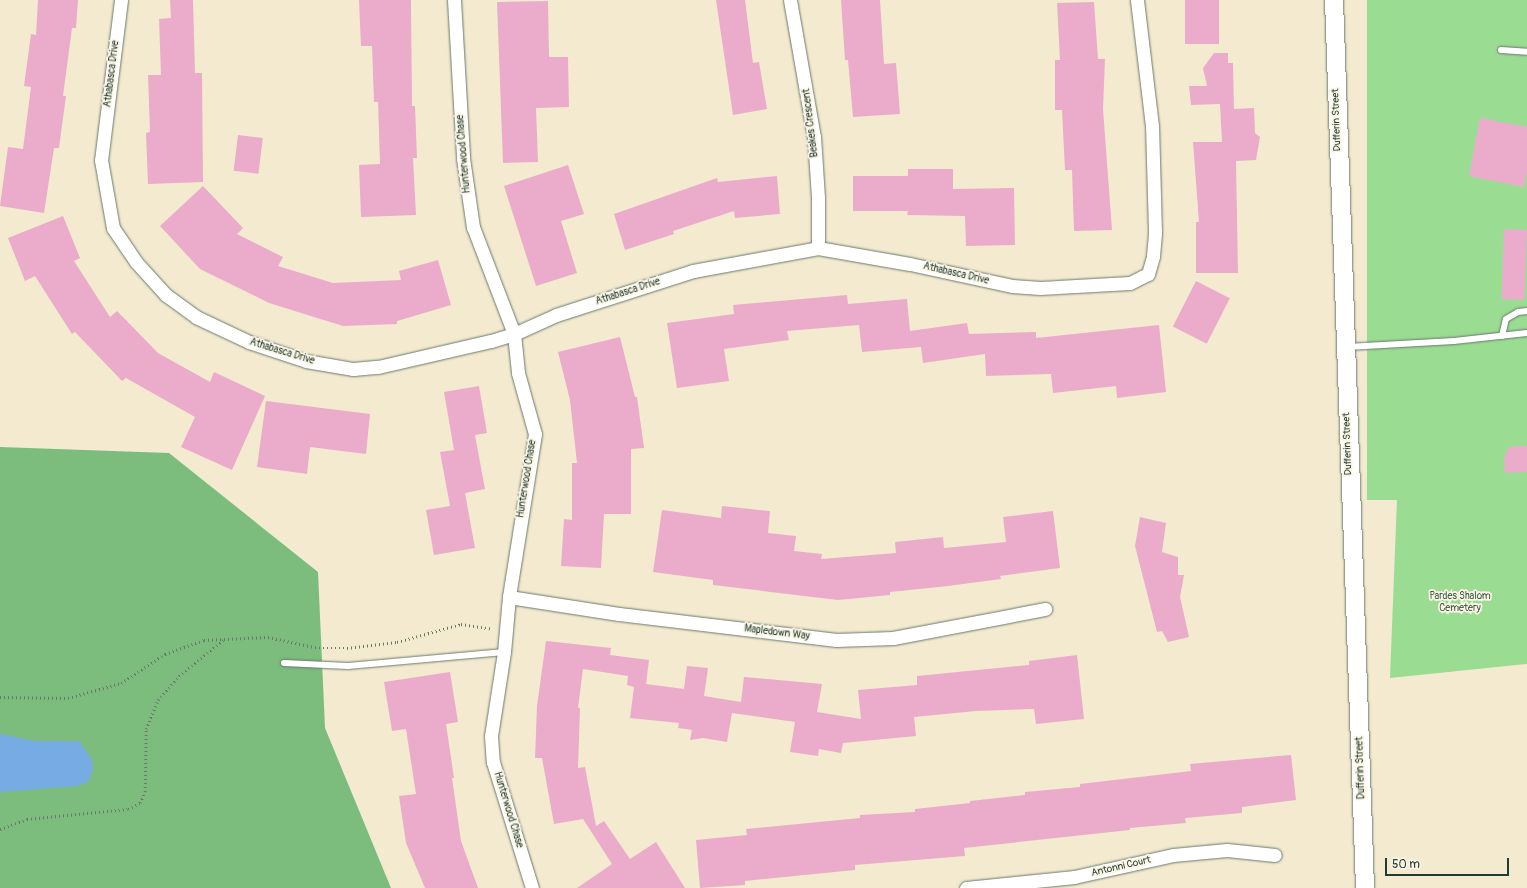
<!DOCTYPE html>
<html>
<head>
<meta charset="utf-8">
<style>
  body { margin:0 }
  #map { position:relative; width:1527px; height:888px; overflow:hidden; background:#f3ead0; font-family:Pangolin,sans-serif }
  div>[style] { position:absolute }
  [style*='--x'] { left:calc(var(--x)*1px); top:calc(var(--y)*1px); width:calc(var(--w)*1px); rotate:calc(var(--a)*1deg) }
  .green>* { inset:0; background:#9bdc93; transform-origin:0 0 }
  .forest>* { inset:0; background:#7cbc7d }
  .water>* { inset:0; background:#76abe4 }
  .building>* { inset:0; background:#ebaccc; transform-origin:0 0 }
  .path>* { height:2.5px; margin-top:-1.25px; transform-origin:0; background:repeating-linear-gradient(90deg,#697a6b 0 1px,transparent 0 4px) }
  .roads { filter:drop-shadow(0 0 1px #697a6b) drop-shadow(0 0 1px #697a6b) }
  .service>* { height:6px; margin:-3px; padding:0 3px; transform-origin:3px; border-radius:3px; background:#fff }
  .minor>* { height:13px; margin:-6.5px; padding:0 6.5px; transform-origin:6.5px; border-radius:6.5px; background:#fff }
  .secondary>* { height:18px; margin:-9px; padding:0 9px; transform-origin:9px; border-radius:9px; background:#fff }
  span { translate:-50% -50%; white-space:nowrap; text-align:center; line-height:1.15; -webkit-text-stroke:3.5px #fcf5e5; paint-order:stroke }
  .street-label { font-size:10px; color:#1f3d34 }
  .park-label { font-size:10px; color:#385d47 }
  .scale { position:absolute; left:1385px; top:858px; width:124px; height:18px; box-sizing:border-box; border:2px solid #1f3d34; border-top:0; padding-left:5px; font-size:12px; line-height:14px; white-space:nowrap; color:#1f3d34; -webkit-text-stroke:3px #fcf5e5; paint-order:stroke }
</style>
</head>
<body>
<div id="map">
  <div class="green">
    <div style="left:1367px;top:0;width:160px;height:500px"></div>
    <div style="clip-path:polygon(1527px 486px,1527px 664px,1390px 678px,1397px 499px)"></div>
  </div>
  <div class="forest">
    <div style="clip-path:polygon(0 447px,169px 453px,318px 572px,325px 728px,391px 888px,0 888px)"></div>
  </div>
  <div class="water">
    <div style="clip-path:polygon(0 734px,36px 741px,79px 741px,92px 760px,93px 770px,88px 782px,77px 786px,0 792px)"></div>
  </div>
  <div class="building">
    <div style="clip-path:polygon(38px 0,78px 0,76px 28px,72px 28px,63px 96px,66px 96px,59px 148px,54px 148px,44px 213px,0 206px,8px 147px,23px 149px,31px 87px,24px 86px,31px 34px,36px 35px)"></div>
    <div style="clip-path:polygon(170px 0,193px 0,195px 73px,202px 73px,203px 182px,148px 184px,146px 133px,150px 132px,148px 75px,161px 75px,159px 19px,171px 18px)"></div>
    <div style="clip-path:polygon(359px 0,411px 0,412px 106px,415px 106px,417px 158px,413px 158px,416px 215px,361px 217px,359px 165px,380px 164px,378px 102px,374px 102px,372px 46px,361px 46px)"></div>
    <div style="clip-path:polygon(716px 0,745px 0,753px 63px,759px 62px,767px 109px,733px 115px)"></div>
    <div style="clip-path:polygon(841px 0,880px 0,884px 64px,896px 63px,900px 114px,853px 117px,848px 60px,845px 60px)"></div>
    <div style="left:1185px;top:0;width:34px;height:44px"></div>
    <div style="clip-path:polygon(548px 1px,549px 57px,568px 57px,569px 107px,536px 108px,538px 162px,503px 163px,497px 2px)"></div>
    <div style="clip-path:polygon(1094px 2px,1098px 59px,1105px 59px,1103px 109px,1112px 230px,1074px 231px,1072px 170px,1065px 170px,1062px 110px,1055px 110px,1055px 60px,1060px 60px,1057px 3px)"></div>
    <div style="clip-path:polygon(1214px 53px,1228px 53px,1228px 63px,1233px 63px,1234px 109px,1254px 108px,1255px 133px,1260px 137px,1256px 160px,1236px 161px,1238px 273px,1196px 273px,1196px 222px,1199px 222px,1193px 142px,1222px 142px,1220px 104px,1191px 105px,1189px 86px,1207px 86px,1203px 68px)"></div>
    <div style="clip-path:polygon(1480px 118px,1527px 127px,1527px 172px,1524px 187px,1469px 176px)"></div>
    <div style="left:238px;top:135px;width:25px;height:36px;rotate:7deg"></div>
    <div style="clip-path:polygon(568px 165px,584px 214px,561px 221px,577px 273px,536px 286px,504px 186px)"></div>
    <div style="clip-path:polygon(908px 169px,953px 169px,953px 189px,1014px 188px,1015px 245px,966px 246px,965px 216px,907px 215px,908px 211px,853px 211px,853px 176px,908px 176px)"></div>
    <div style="clip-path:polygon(777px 176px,780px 214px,735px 218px,734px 211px,673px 231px,674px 234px,625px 250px,614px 214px,717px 178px,718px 182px)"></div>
    <div style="clip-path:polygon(203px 186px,243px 228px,237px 234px,283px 257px,278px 266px,333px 283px,401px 280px,399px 271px,438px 260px,451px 305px,397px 321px,397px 324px,343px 326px,269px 303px,200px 269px,160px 226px)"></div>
    <div style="clip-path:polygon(63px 216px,80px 258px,74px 261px,110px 317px,117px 311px,158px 353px,210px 382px,214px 372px,265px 396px,232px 470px,181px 447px,195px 417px,126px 378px,122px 381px,75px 332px,72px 334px,35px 276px,25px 281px,8px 238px)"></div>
    <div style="left:1504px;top:229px;width:23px;height:70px;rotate:2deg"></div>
    <div style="left:1196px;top:281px;width:38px;height:51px;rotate:27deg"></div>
    <div style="clip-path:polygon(847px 295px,848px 304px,907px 299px,910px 331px,967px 323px,969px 334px,1036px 332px,1036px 338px,1159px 325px,1166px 392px,1117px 398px,1116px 386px,1053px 393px,1051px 374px,986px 376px,985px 354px,923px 363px,921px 347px,862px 352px,859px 325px,787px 331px,789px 340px,724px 349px,729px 381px,677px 388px,667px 323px,734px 314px,733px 305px)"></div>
    <div style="clip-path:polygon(620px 337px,635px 397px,637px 397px,644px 448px,631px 449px,631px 514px,604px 514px,601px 568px,561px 566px,564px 519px,572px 520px,572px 463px,577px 463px,570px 400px,558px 352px)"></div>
    <div style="clip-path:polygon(479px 386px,487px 433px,475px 435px,485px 489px,465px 493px,475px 548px,434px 555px,426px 510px,450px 506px,440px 452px,454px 450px,444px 392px)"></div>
    <div style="clip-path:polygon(266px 401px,370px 414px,366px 454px,310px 447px,307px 474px,257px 467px)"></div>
    <div style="clip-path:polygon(1527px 446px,1527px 472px,1505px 473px,1504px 458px,1509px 447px)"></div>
    <div style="clip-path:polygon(722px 506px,770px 511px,768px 533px,796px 536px,794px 551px,822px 554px,821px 559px,896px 553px,895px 542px,943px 537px,944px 548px,1006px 542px,1003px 517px,1053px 511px,1060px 568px,1000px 576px,1001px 579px,948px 586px,890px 592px,890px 595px,838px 600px,713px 585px,713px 580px,653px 572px,662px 510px,721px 518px)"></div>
    <div style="clip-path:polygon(1140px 517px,1166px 523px,1162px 552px,1178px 557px,1178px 575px,1184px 575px,1180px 597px,1189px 637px,1168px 642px,1162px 631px,1157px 632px,1135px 546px)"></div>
    <div style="clip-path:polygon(546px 641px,611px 648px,610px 655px,649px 660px,646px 684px,684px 689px,687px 666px,708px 668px,704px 696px,741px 702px,744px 677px,822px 684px,817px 712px,861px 719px,858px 690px,917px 685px,917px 676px,1029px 665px,1029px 661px,1077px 655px,1084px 719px,1036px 724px,1034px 709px,976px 711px,914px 717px,916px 736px,843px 743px,841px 753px,819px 749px,818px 756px,790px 752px,795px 722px,732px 713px,727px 742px,703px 738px,690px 740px,692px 730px,678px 728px,679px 723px,630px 718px,634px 687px,627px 685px,628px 676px,583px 669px,578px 708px,580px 708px,578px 768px,585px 767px,596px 826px,604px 821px,630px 859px,656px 842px,685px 888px,577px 888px,612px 864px,583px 819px,554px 824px,542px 758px,535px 758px,537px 706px)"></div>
    <div style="clip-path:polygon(450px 672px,458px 722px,446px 724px,454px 778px,452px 778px,461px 841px,478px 888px,425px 888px,406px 843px,399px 796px,416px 794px,406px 729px,392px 731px,384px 682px)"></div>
    <div style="clip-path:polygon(1291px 755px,1296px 800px,1242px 807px,1242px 813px,1185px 818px,1186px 823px,1130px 828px,1130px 830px,964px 848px,965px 856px,855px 865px,855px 870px,745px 881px,745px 885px,700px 888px,696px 840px,747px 835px,746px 829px,860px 818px,860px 815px,915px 812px,915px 809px,970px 803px,970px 801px,1025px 795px,1025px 792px,1080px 787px,1080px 784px,1191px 771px,1190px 764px)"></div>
  </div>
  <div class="path">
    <div style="--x:0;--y:697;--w:68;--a:0.8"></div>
    <div style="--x:68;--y:698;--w:55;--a:-15.8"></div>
    <div style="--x:121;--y:683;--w:53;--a:-33.4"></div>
    <div style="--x:165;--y:654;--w:41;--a:-19.7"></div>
    <div style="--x:204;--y:640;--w:64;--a:-2.7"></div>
    <div style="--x:268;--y:637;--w:52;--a:12.2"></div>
    <div style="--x:319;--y:648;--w:28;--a:0"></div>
    <div style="--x:347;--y:648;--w:50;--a:-6.8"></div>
    <div style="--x:397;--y:642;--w:66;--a:-15.7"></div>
    <div style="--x:461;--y:624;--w:31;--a:9"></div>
    <div style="--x:0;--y:829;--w:29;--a:-20"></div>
    <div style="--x:27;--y:819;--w:101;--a:-5.7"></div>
    <div style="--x:128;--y:809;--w:13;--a:-27"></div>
    <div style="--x:140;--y:803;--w:12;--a:-66"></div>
    <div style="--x:145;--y:792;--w:63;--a:-89.1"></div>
    <div style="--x:146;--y:729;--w:31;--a:-68"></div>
    <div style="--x:158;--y:700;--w:32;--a:-49"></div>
    <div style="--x:179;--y:676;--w:57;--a:-39.3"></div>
  </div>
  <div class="roads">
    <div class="service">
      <div style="--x:1501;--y:50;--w:26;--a:4"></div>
      <div style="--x:1502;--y:336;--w:17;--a:-77"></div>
      <div style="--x:1506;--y:319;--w:14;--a:-30"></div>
      <div style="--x:1518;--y:312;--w:9;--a:-6"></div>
      <div style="--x:1347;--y:347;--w:107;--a:-3.2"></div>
      <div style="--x:1454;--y:341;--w:73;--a:-6.3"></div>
      <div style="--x:284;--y:663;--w:64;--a:2.7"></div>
      <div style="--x:348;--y:666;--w:157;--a:-5.1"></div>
    </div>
    <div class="minor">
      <div style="--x:121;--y:0;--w:161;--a:97.1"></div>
      <div style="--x:101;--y:160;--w:69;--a:80"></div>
      <div style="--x:113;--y:228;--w:41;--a:55.9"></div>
      <div style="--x:136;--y:262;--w:45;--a:47.7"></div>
      <div style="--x:166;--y:295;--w:37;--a:36"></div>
      <div style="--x:196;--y:317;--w:59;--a:25.3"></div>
      <div style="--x:249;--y:342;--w:60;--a:18.4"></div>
      <div style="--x:306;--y:361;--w:48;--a:9.7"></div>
      <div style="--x:353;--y:369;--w:25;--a:-5"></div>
      <div style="--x:378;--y:367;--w:116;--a:-13"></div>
      <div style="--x:491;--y:341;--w:24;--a:-17"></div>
      <div style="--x:514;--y:334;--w:46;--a:-24.3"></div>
      <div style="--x:556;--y:315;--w:144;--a:-17.8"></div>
      <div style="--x:693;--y:271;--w:127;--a:-10.4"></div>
      <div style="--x:818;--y:248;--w:93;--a:9.9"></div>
      <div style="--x:910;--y:264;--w:104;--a:12.2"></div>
      <div style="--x:1012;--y:286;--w:28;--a:4"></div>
      <div style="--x:1040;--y:288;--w:90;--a:-3.2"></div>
      <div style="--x:1130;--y:283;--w:20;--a:-27"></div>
      <div style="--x:1148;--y:274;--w:19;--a:-74"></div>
      <div style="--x:1153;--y:256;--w:24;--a:-85"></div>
      <div style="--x:1155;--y:232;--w:106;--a:-91.6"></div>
      <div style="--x:1152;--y:126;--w:127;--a:-96.8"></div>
      <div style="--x:454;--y:0;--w:158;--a:86.7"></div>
      <div style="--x:463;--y:158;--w:70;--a:81.8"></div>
      <div style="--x:473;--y:227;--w:115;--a:69"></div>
      <div style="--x:514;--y:334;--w:39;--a:84"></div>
      <div style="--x:518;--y:373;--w:63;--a:74.4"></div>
      <div style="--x:535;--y:434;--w:165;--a:99.1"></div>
      <div style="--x:509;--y:597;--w:55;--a:95.2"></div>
      <div style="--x:504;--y:652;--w:85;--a:98.8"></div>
      <div style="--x:491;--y:736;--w:26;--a:86"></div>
      <div style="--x:493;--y:762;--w:132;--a:72.8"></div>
      <div style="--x:790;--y:0;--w:139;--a:80.1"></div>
      <div style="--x:814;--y:137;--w:61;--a:86.2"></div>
      <div style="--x:818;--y:198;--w:50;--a:90"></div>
      <div style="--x:509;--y:597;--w:111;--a:8.8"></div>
      <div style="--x:619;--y:614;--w:219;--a:6.8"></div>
      <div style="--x:836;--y:640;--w:57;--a:-2"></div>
      <div style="--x:893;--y:638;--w:155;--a:-10.8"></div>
      <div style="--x:966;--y:888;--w:109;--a:-5.8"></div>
      <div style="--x:1074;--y:877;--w:101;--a:-12.5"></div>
      <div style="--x:1173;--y:855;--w:54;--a:-5.3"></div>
      <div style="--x:1227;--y:850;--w:48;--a:5.9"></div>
    </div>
    <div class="secondary">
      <div style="--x:1334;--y:0;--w:889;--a:88"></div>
    </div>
  </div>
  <div class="street-label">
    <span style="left:112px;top:74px;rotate:-83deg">Athabasca Drive</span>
    <span style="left:1337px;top:120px;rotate:-92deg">Dufferin Street</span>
    <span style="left:811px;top:123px;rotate:-97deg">Beakes Crescent</span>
    <span style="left:464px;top:154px;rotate:-95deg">Hunterwood Chase</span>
    <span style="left:956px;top:274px;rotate:13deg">Athabasca Drive</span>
    <span style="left:628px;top:292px;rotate:-18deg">Athabasca Drive</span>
    <span style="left:282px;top:352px;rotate:17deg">Athabasca Drive</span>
    <span style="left:1348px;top:444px;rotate:-92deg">Dufferin Street</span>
    <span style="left:527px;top:479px;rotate:-81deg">Hunterwood Chase</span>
    <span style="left:777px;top:633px;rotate:7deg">Mapledown Way</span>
    <span style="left:1361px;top:768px;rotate:-92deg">Dufferin Street</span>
    <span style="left:508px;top:810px;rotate:73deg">Hunterwood Chase</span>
    <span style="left:1121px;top:867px;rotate:-13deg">Antonni Court</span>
  </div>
  <div class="park-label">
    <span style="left:1460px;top:602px">Pardes Shalom<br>Cemetery</span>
  </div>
  <div class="scale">50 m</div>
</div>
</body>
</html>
